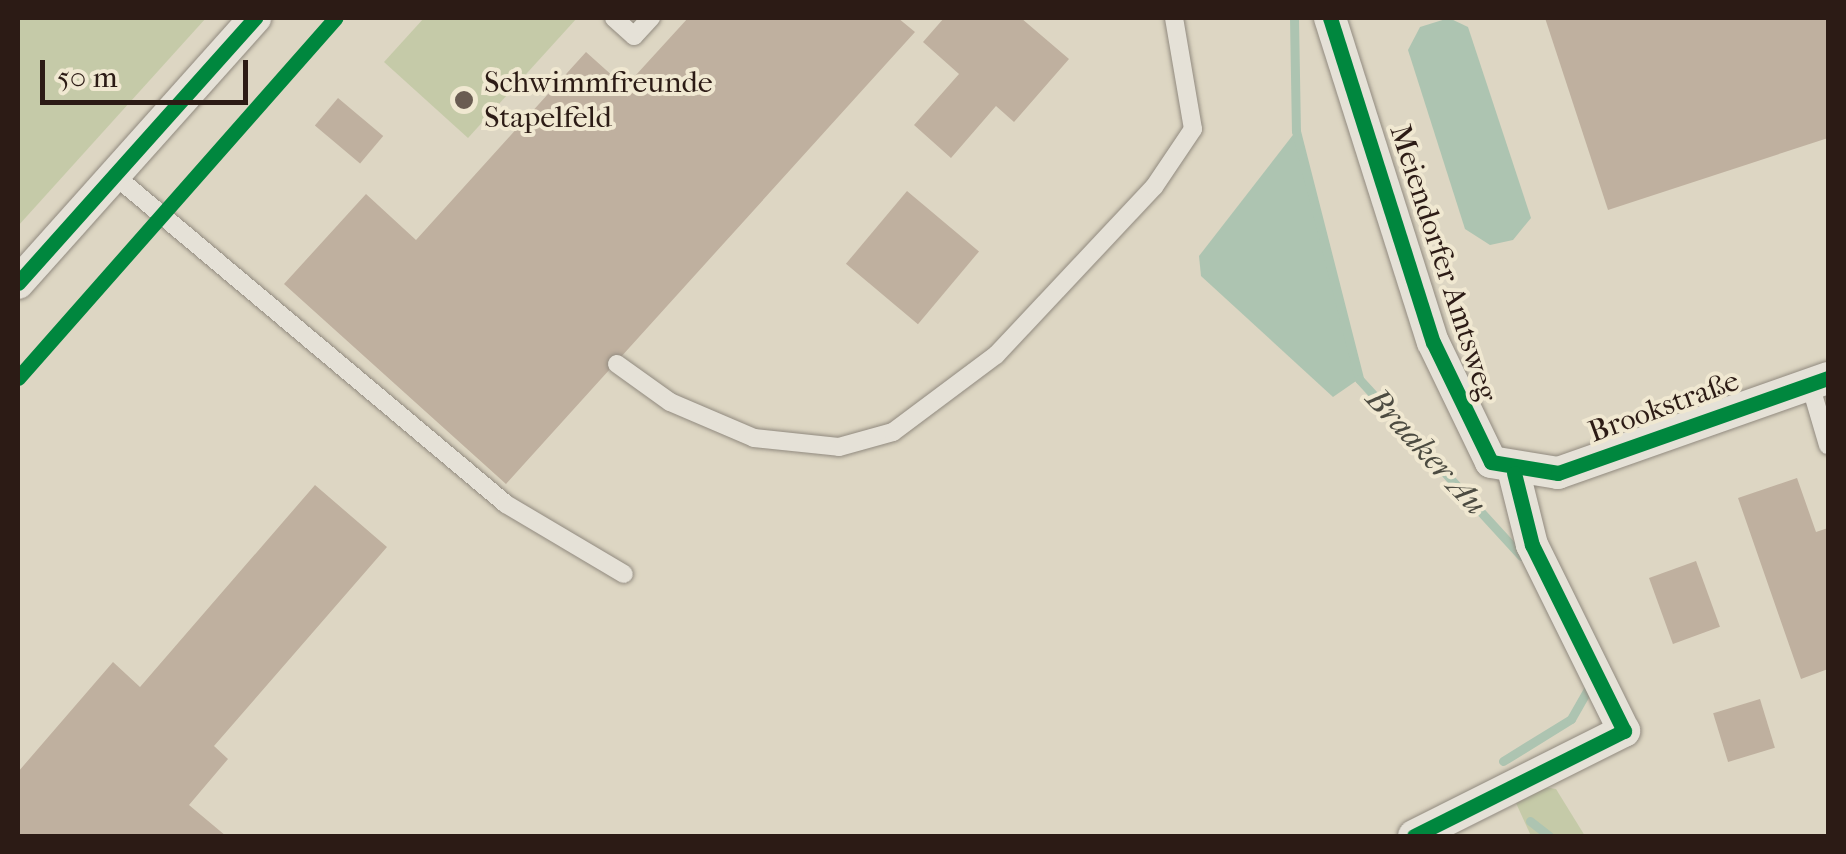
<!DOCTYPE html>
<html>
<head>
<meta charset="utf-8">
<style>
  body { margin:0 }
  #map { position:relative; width:1846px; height:854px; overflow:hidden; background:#ddd6c3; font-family:"IM FELL French Canon",serif }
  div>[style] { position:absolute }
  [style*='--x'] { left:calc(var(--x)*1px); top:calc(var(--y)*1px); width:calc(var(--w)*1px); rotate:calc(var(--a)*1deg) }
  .green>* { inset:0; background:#c5caa8 }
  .water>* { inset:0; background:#adc4b1 }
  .stream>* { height:9px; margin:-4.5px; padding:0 4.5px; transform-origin:4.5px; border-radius:4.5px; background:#adc4b1 }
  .building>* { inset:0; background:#bfb09f; transform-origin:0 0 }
  .roads { filter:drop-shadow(0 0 2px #918a7f) drop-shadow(0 0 2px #918a7f) }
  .lane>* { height:18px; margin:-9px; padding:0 9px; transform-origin:9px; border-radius:9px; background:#e5e1d7 }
  .street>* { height:32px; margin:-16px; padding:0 16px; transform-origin:16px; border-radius:16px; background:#e5e1d7 }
  .cycleway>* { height:15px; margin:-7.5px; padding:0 7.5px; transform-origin:7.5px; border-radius:7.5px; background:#00873e }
  .dots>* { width:28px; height:28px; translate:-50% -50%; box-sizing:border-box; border:5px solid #f0e8d1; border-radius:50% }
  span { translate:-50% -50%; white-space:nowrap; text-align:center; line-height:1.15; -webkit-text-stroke:8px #f0e8d1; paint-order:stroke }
  .poi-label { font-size:30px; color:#2c1b15 }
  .left { translate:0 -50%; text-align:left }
  .street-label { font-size:30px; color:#2c1b15 }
  .water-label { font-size:32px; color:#4c4b41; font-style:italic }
  .frame { position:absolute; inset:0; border:20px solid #2c1b15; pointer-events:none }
  .scale { position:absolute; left:40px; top:60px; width:208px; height:45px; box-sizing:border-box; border:5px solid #2c1b15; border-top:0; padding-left:12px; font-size:30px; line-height:35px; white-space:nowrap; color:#2c1b15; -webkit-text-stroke:8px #f0e8d1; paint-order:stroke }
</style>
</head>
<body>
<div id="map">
  <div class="green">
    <div style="clip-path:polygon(18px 18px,206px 18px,18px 226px)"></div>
    <div style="clip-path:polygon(424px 18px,577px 18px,468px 138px,384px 62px)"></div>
    <div style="clip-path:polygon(1544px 787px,1556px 789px,1585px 836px,1531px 836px,1516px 803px)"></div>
  </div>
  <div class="water">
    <div style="clip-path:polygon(1449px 18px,1468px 27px,1531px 218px,1513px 240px,1490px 245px,1465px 229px,1408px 50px,1420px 27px)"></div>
    <div style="clip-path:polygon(1296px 131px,1359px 379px,1333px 397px,1201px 276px,1199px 256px)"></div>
  </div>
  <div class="stream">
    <div style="--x:1294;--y:18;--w:113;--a:89"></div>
    <div style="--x:1296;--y:131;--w:256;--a:75.7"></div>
    <div style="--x:1359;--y:379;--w:240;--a:47.5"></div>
    <div style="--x:1503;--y:761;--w:80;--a:-31.7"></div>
    <div style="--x:1571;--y:719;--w:40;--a:-60.3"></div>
    <div style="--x:1530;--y:821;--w:24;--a:38"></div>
  </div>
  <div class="building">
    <div style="clip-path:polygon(688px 18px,898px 18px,915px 32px,506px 484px,284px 284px,366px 194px,416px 240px,586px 52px,625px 87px)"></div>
    <div style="clip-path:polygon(944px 18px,1021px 18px,1069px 59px,1014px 122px,996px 106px,951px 158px,914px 125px,959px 74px,923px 42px)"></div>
    <div style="clip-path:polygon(1545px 18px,1828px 18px,1828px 138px,1608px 210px)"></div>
    <div style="left:338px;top:98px;width:59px;height:36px;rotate:40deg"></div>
    <div style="left:907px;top:191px;width:94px;height:95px;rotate:40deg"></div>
    <div style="clip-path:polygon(1797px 478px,1816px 532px,1828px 528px,1828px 669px,1801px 679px,1738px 498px)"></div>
    <div style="clip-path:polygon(315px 485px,387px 547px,214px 746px,228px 759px,189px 805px,226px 836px,18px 836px,18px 772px,113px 662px,140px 687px)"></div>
    <div style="left:1696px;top:561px;width:70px;height:50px;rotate:70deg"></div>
    <div style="left:1760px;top:699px;width:51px;height:49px;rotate:73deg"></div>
  </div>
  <div class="roads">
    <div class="lane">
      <div style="--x:614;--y:18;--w:27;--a:42"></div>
      <div style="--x:634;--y:36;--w:25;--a:-47"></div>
      <div style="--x:114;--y:175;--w:512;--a:40.01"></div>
      <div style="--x:506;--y:504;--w:137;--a:30.7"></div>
      <div style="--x:617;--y:364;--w:65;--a:35.6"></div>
      <div style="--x:670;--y:402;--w:91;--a:23.2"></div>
      <div style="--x:754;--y:438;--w:85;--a:6"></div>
      <div style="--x:839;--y:447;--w:56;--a:-15.5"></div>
      <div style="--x:893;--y:432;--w:129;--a:-36.8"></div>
      <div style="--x:996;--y:355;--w:231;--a:-46.8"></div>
      <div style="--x:1154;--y:187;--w:70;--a:-56.1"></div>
      <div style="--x:1193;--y:129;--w:113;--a:-99.7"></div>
      <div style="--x:1810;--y:384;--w:64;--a:73.6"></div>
    </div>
    <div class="street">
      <div style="--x:1330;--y:18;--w:340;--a:72.4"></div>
      <div style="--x:1433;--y:342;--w:133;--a:64.2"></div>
      <div style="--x:1491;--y:462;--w:68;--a:9.3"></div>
      <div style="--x:1558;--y:473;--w:286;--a:-19.4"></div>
      <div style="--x:18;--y:283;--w:356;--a:-48.2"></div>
      <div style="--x:1414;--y:836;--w:235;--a:-26.6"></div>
      <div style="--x:1624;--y:731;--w:208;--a:-116.3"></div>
      <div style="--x:1532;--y:545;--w:74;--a:-104"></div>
    </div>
  </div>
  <div class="cycleway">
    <div style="--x:1330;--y:18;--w:340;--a:72.4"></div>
    <div style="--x:1433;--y:342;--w:133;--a:64.2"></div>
    <div style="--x:1491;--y:462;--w:68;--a:9.3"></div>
    <div style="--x:1558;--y:473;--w:286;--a:-19.4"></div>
    <div style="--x:18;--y:283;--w:356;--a:-48.2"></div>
    <div style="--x:18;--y:378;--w:480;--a:-48.6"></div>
    <div style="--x:1414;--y:836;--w:235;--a:-26.6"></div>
    <div style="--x:1624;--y:731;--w:208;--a:-116.3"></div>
    <div style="--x:1532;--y:545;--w:74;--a:-104"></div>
  </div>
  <div class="dots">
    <div style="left:464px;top:100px;background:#6a5c52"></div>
  </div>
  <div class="poi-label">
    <span class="left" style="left:484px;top:100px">Schwimmfreunde<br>Stapelfeld</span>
  </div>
  <div class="street-label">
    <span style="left:1443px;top:263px;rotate:72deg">Meiendorfer Amtsweg</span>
    <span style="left:1664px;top:407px;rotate:-20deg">Brookstraße</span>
  </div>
  <div class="water-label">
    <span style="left:1426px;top:452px;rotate:47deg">Braaker Au</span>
  </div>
  <div class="frame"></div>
  <div class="scale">50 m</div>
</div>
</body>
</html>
